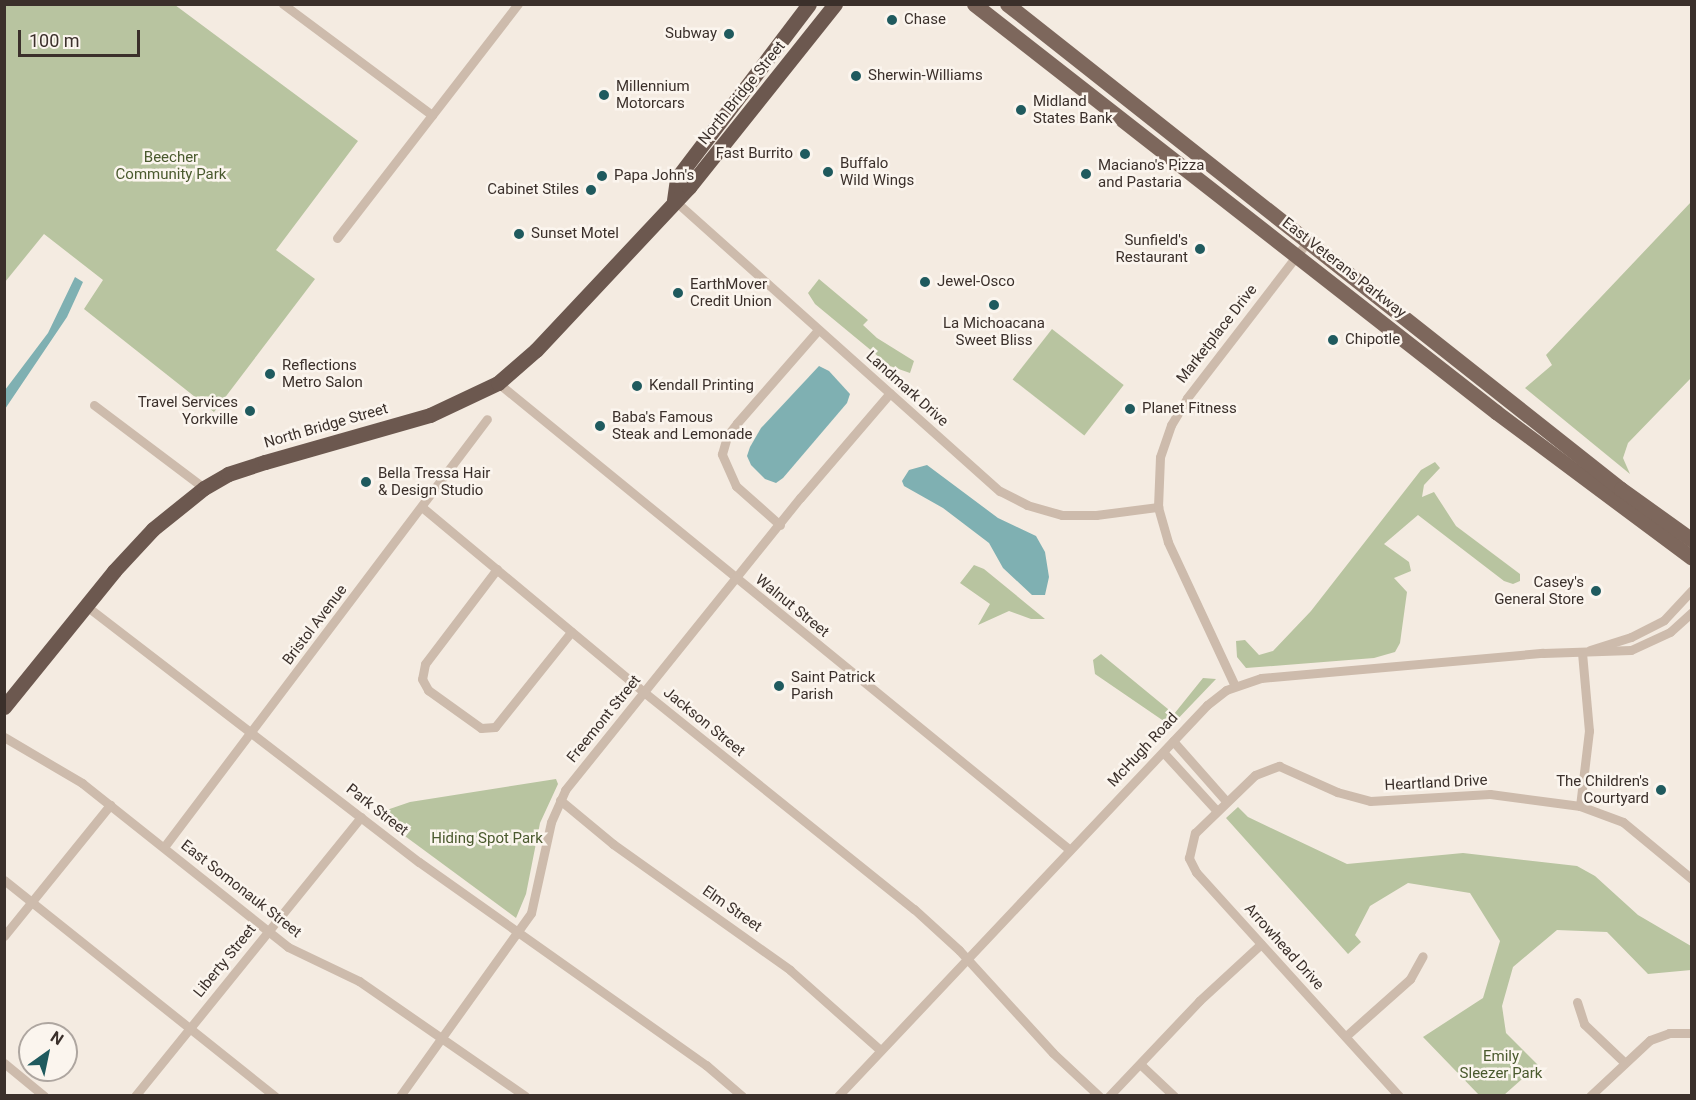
<!DOCTYPE html>
<html>
<head>
<meta charset="utf-8">
<style>
  body { margin:0 }
  #map { position:relative; width:1696px; height:1100px; overflow:hidden; background:#f4ebe1; font-family:Roboto,sans-serif }
  div>[style] { position:absolute }
  [style*='--x'] { left:calc(var(--x)*1px); top:calc(var(--y)*1px); width:calc(var(--w)*1px); rotate:calc(var(--a)*1deg) }
  .green>* { inset:0; background:#b8c4a0; transform-origin:0 0 }
  .water>* { inset:0; background:#7fb0b2 }
  .minor>* { height:9px; margin:-4.5px; padding:0 4.5px; transform-origin:4.5px; border-radius:4.5px; background:#cdbbac }
  .primary>* { height:15px; margin:-7.5px; padding:0 7.5px; transform-origin:7.5px; border-radius:7.5px; background:#7d675c }
  .trunk>* { height:15px; margin:-7.5px; padding:0 7.5px; transform-origin:7.5px; border-radius:7.5px; background:#6c584f }
  .dots>* { width:16px; height:16px; translate:-50% -50%; box-sizing:border-box; border:3px solid #fbf5ee; border-radius:50% }
  span { translate:-50% -50%; white-space:nowrap; text-align:center; line-height:1.15; -webkit-text-stroke:5px #fbf5ee; paint-order:stroke }
  .poi-label { font-size:15px; color:#3b302b }
  .left { translate:0 -50%; text-align:left }
  .right { translate:-100% -50%; text-align:right }
  .street-label { font-size:15px; color:#3b302b }
  .park-label { font-size:15px; color:#4a5a2e }
  .frame { position:absolute; inset:0; border:6px solid #3b302b; pointer-events:none }
  .north { position:absolute; left:18px; top:1022px; width:60px; height:60px; box-sizing:border-box; background:#fbf5ee; border:2px solid #aea6a0; border-radius:50%; rotate:33deg; font-size:16px; font-weight:700; line-height:24px; text-align:center; color:#3b302b }
  .north::after { content:''; display:block; margin:auto; width:21px; height:27px; background:#1f5a5e; clip-path:polygon(50% 0,100% 100%,50% 72%,0 100%) }
  .scale { position:absolute; left:18px; top:30px; width:122px; height:27px; box-sizing:border-box; border:3px solid #3b302b; border-top:0; padding-left:8px; font-size:18px; line-height:21px; white-space:nowrap; color:#3b302b; -webkit-text-stroke:4px #fbf5ee; paint-order:stroke }
</style>
</head>
<body>
<div id="map">
  <div class="green">
    <div style="clip-path:polygon(5px 4px,175px 5px,358px 141px,276px 250px,315px 279px,214px 412px,84px 309px,103px 280px,44px 234px,5px 282px)"></div>
    <div style="clip-path:polygon(1691px 202px,1691px 378px,1628px 443px,1623px 458px,1630px 474px,1525px 388px,1552px 365px,1546px 355px)"></div>
    <div style="clip-path:polygon(819px 279px,868px 320px,863px 325px,877px 338px,914px 361px,910px 373px,890px 366px,815px 304px,808px 293px)"></div>
    <div style="left:1052px;top:329px;width:91px;height:64px;rotate:38deg"></div>
    <div style="clip-path:polygon(1435px 462px,1440px 468px,1424px 485px,1422px 497px,1434px 492px,1456px 526px,1520px 574px,1520px 581px,1513px 584px,1504px 581px,1418px 515px,1384px 544px,1409px 562px,1411px 571px,1394px 578px,1407px 592px,1400px 643px,1395px 652px,1374px 658px,1246px 668px,1237px 657px,1236px 641px,1245px 640px,1259px 655px,1273px 651px,1311px 611px,1421px 470px)"></div>
    <div style="clip-path:polygon(974px 565px,984px 569px,1045px 619px,1031px 619px,1009px 611px,978px 625px,990px 604px,960px 583px)"></div>
    <div style="clip-path:polygon(1101px 654px,1174px 714px,1203px 678px,1216px 679px,1171px 726px,1095px 674px,1093px 660px)"></div>
    <div style="clip-path:polygon(556px 779px,558px 784px,540px 823px,526px 894px,516px 918px,375px 814px,410px 802px)"></div>
    <div style="clip-path:polygon(1238px 807px,1248px 817px,1347px 864px,1463px 853px,1577px 866px,1595px 876px,1638px 915px,1691px 946px,1691px 970px,1648px 974px,1607px 932px,1557px 930px,1513px 967px,1502px 1006px,1506px 1033px,1538px 1065px,1504px 1095px,1479px 1095px,1423px 1037px,1483px 998px,1500px 941px,1470px 893px,1408px 883px,1370px 906px,1355px 935px,1361px 942px,1348px 954px,1226px 818px)"></div>
  </div>
  <div class="water">
    <div style="clip-path:polygon(75px 277px,83px 282px,67px 317px,5px 409px,5px 390px,48px 333px)"></div>
    <div style="clip-path:polygon(819px 366px,829px 371px,850px 394px,847px 403px,783px 478px,776px 483px,765px 479px,751px 465px,747px 456px,750px 447px,761px 428px)"></div>
    <div style="clip-path:polygon(927px 465px,998px 518px,1036px 536px,1045px 552px,1049px 577px,1045px 595px,1032px 595px,1003px 568px,989px 543px,943px 508px,904px 486px,902px 481px,909px 470px)"></div>
  </div>
  <div class="minor">
    <div style="--x:283;--y:4;--w:186;--a:36.7"></div>
    <div style="--x:674;--y:200;--w:437;--a:41.8"></div>
    <div style="--x:1000;--y:491;--w:30;--a:27"></div>
    <div style="--x:1027;--y:505;--w:36;--a:16"></div>
    <div style="--x:1062;--y:515;--w:34;--a:0"></div>
    <div style="--x:1096;--y:515;--w:63;--a:-7.4"></div>
    <div style="--x:337;--y:238;--w:296;--a:-52.3"></div>
    <div style="--x:498;--y:383;--w:738;--a:39.23"></div>
    <div style="--x:94;--y:405;--w:138;--a:37"></div>
    <div style="--x:423;--y:508;--w:289;--a:39.8"></div>
    <div style="--x:645;--y:693;--w:345;--a:38.8"></div>
    <div style="--x:914;--y:909;--w:61;--a:42.3"></div>
    <div style="--x:959;--y:950;--w:139;--a:47.6"></div>
    <div style="--x:1053;--y:1053;--w:63;--a:43.1"></div>
    <div style="--x:780;--y:525;--w:59;--a:-138.4"></div>
    <div style="--x:736;--y:486;--w:35;--a:-114"></div>
    <div style="--x:722;--y:454;--w:19;--a:-74"></div>
    <div style="--x:727;--y:436;--w:16;--a:-52"></div>
    <div style="--x:737;--y:423;--w:123;--a:-48.9"></div>
    <div style="--x:497;--y:569;--w:119;--a:127.2"></div>
    <div style="--x:425;--y:664;--w:15;--a:101"></div>
    <div style="--x:422;--y:679;--w:13;--a:61"></div>
    <div style="--x:428;--y:690;--w:65;--a:35.6"></div>
    <div style="--x:481;--y:728;--w:14;--a:-4"></div>
    <div style="--x:495;--y:727;--w:122;--a:-51.3"></div>
    <div style="--x:85;--y:605;--w:421;--a:37.6"></div>
    <div style="--x:419;--y:862;--w:352;--a:35.3"></div>
    <div style="--x:706;--y:1065;--w:48;--a:40.7"></div>
    <div style="--x:1590;--y:650;--w:43;--a:-17.6"></div>
    <div style="--x:1631;--y:637;--w:37;--a:-27"></div>
    <div style="--x:1664;--y:620;--w:41;--a:-47"></div>
    <div style="--x:1235;--y:686;--w:159;--a:-115"></div>
    <div style="--x:1168;--y:542;--w:36;--a:-106"></div>
    <div style="--x:1158;--y:507;--w:50;--a:-87.7"></div>
    <div style="--x:1160;--y:457;--w:34;--a:-71"></div>
    <div style="--x:1171;--y:425;--w:31;--a:-59"></div>
    <div style="--x:1187;--y:398;--w:198;--a:-52.4"></div>
    <div style="--x:4;--y:737;--w:91;--a:30.5"></div>
    <div style="--x:82;--y:783;--w:263;--a:38.5"></div>
    <div style="--x:288;--y:947;--w:79;--a:25.6"></div>
    <div style="--x:359;--y:981;--w:202;--a:34.7"></div>
    <div style="--x:1173;--y:741;--w:80;--a:48.5"></div>
    <div style="--x:1163;--y:752;--w:79;--a:47.6"></div>
    <div style="--x:560;--y:800;--w:69;--a:39.7"></div>
    <div style="--x:613;--y:844;--w:217;--a:35.4"></div>
    <div style="--x:790;--y:970;--w:120;--a:41.6"></div>
    <div style="--x:1580;--y:806;--w:76;--a:-83.2"></div>
    <div style="--x:1589;--y:731;--w:78;--a:-95.1"></div>
    <div style="--x:164;--y:847;--w:536;--a:-52.96"></div>
    <div style="--x:4;--y:880;--w:347;--a:38.6"></div>
    <div style="--x:4;--y:936;--w:169;--a:-51"></div>
    <div style="--x:1577;--y:1002;--w:23;--a:72"></div>
    <div style="--x:1584;--y:1024;--w:54;--a:43.5"></div>
    <div style="--x:1346;--y:1036;--w:86;--a:-41.7"></div>
    <div style="--x:1410;--y:979;--w:26;--a:-61"></div>
    <div style="--x:4;--y:1063;--w:52;--a:39.5"></div>
    <div style="--x:1140;--y:1064;--w:47;--a:43.3"></div>
    <div style="--x:135;--y:1096;--w:359;--a:-51"></div>
    <div style="--x:400;--y:1096;--w:225;--a:-54.4"></div>
    <div style="--x:531;--y:913;--w:93;--a:-77.6"></div>
    <div style="--x:551;--y:822;--w:35;--a:-66"></div>
    <div style="--x:565;--y:790;--w:375;--a:-51.2"></div>
    <div style="--x:800;--y:498;--w:138;--a:-49.4"></div>
    <div style="--x:838;--y:1096;--w:538;--a:-46.66"></div>
    <div style="--x:1207;--y:705;--w:24;--a:-38"></div>
    <div style="--x:1226;--y:690;--w:37;--a:-19"></div>
    <div style="--x:1261;--y:678;--w:283;--a:-5.1"></div>
    <div style="--x:1543;--y:653;--w:88;--a:-2"></div>
    <div style="--x:1631;--y:650;--w:43;--a:-24.8"></div>
    <div style="--x:1670;--y:632;--w:30;--a:-42"></div>
    <div style="--x:1109;--y:1096;--w:131;--a:-46.5"></div>
    <div style="--x:1199;--y:1001;--w:84;--a:-42.6"></div>
    <div style="--x:1399;--y:1096;--w:302;--a:-132.2"></div>
    <div style="--x:1196;--y:872;--w:16;--a:-117"></div>
    <div style="--x:1189;--y:858;--w:26;--a:-77"></div>
    <div style="--x:1195;--y:833;--w:83;--a:-44"></div>
    <div style="--x:1255;--y:775;--w:26;--a:-21"></div>
    <div style="--x:1279;--y:766;--w:64;--a:24.1"></div>
    <div style="--x:1337;--y:792;--w:34;--a:15"></div>
    <div style="--x:1370;--y:801;--w:120;--a:-3.3"></div>
    <div style="--x:1490;--y:794;--w:91;--a:7.6"></div>
    <div style="--x:1580;--y:806;--w:46;--a:20.4"></div>
    <div style="--x:1623;--y:822;--w:89;--a:39.6"></div>
    <div style="--x:1590;--y:1096;--w:82;--a:-43"></div>
    <div style="--x:1650;--y:1040;--w:20;--a:-20"></div>
    <div style="--x:1669;--y:1033;--w:23;--a:0"></div>
  </div>
  <div class="primary">
    <div style="--x:974;--y:4;--w:663;--a:38.01"></div>
    <div style="--x:1496;--y:412;--w:244;--a:36.7"></div>
    <div style="--x:1007;--y:4;--w:782;--a:38.31"></div>
    <div style="--x:1621;--y:489;--w:87;--a:35.7"></div>
  </div>
  <div class="trunk">
    <div style="--x:674;--y:200;--w:22;--a:-82"></div>
    <div style="--x:677;--y:178;--w:218;--a:-52.8"></div>
    <div style="--x:4;--y:707;--w:175;--a:-51"></div>
    <div style="--x:114;--y:571;--w:57;--a:-47.1"></div>
    <div style="--x:153;--y:529;--w:65;--a:-38.8"></div>
    <div style="--x:204;--y:488;--w:28;--a:-30"></div>
    <div style="--x:228;--y:474;--w:39;--a:-18"></div>
    <div style="--x:265;--y:462;--w:172;--a:-15.9"></div>
    <div style="--x:430;--y:415;--w:75;--a:-25.2"></div>
    <div style="--x:498;--y:383;--w:50;--a:-41"></div>
    <div style="--x:536;--y:350;--w:224;--a:-46.8"></div>
    <div style="--x:689;--y:187;--w:234;--a:-51.4"></div>
  </div>
  <div class="dots">
    <div style="left:892px;top:20px;background:#1f5a5e"></div>
    <div style="left:729px;top:34px;background:#1f5a5e"></div>
    <div style="left:856px;top:76px;background:#1f5a5e"></div>
    <div style="left:604px;top:95px;background:#1f5a5e"></div>
    <div style="left:1021px;top:110px;background:#1f5a5e"></div>
    <div style="left:805px;top:154px;background:#1f5a5e"></div>
    <div style="left:828px;top:172px;background:#1f5a5e"></div>
    <div style="left:1086px;top:174px;background:#1f5a5e"></div>
    <div style="left:602px;top:176px;background:#1f5a5e"></div>
    <div style="left:591px;top:190px;background:#1f5a5e"></div>
    <div style="left:519px;top:234px;background:#1f5a5e"></div>
    <div style="left:1200px;top:249px;background:#1f5a5e"></div>
    <div style="left:925px;top:282px;background:#1f5a5e"></div>
    <div style="left:678px;top:293px;background:#1f5a5e"></div>
    <div style="left:994px;top:305px;background:#1f5a5e"></div>
    <div style="left:1333px;top:340px;background:#1f5a5e"></div>
    <div style="left:270px;top:374px;background:#1f5a5e"></div>
    <div style="left:637px;top:386px;background:#1f5a5e"></div>
    <div style="left:1130px;top:409px;background:#1f5a5e"></div>
    <div style="left:250px;top:411px;background:#1f5a5e"></div>
    <div style="left:600px;top:426px;background:#1f5a5e"></div>
    <div style="left:366px;top:482px;background:#1f5a5e"></div>
    <div style="left:1596px;top:591px;background:#1f5a5e"></div>
    <div style="left:779px;top:686px;background:#1f5a5e"></div>
    <div style="left:1661px;top:790px;background:#1f5a5e"></div>
  </div>
  <div class="poi-label">
    <span class="left" style="left:904px;top:20px">Chase</span>
    <span class="right" style="left:717px;top:34px">Subway</span>
    <span class="left" style="left:868px;top:76px">Sherwin-Williams</span>
    <span class="left" style="left:616px;top:95px">Millennium<br>Motorcars</span>
    <span class="left" style="left:1033px;top:110px">Midland<br>States Bank</span>
    <span class="right" style="left:793px;top:154px">Fast Burrito</span>
    <span class="left" style="left:840px;top:172px">Buffalo<br>Wild Wings</span>
    <span class="left" style="left:1098px;top:174px">Maciano's Pizza<br>and Pastaria</span>
    <span class="left" style="left:614px;top:176px">Papa John's</span>
    <span class="right" style="left:579px;top:190px">Cabinet Stiles</span>
    <span class="left" style="left:531px;top:234px">Sunset Motel</span>
    <span class="right" style="left:1188px;top:249px">Sunfield's<br>Restaurant</span>
    <span class="left" style="left:937px;top:282px">Jewel-Osco</span>
    <span class="left" style="left:690px;top:293px">EarthMover<br>Credit Union</span>
    <span style="left:994px;top:332px">La Michoacana<br>Sweet Bliss</span>
    <span class="left" style="left:1345px;top:340px">Chipotle</span>
    <span class="left" style="left:282px;top:374px">Reflections<br>Metro Salon</span>
    <span class="left" style="left:649px;top:386px">Kendall Printing</span>
    <span class="right" style="left:238px;top:411px">Travel Services<br>Yorkville</span>
    <span class="left" style="left:1142px;top:409px">Planet Fitness</span>
    <span class="left" style="left:612px;top:426px">Baba's Famous<br>Steak and Lemonade</span>
    <span class="left" style="left:378px;top:482px">Bella Tressa Hair<br>&amp; Design Studio</span>
    <span class="right" style="left:1584px;top:591px">Casey's<br>General Store</span>
    <span class="left" style="left:791px;top:686px">Saint Patrick<br>Parish</span>
    <span class="right" style="left:1649px;top:790px">The Children's<br>Courtyard</span>
  </div>
  <div class="street-label">
    <span style="left:742px;top:93px;rotate:-51deg">North Bridge Street</span>
    <span style="left:1344px;top:268px;rotate:38deg">East Veterans Parkway</span>
    <span style="left:1217px;top:334px;rotate:-52deg">Marketplace Drive</span>
    <span style="left:907px;top:389px;rotate:42deg">Landmark Drive</span>
    <span style="left:326px;top:426px;rotate:-16deg">North Bridge Street</span>
    <span style="left:792px;top:606px;rotate:39deg">Walnut Street</span>
    <span style="left:315px;top:625px;rotate:-53deg">Bristol Avenue</span>
    <span style="left:604px;top:719px;rotate:-51deg">Freemont Street</span>
    <span style="left:704px;top:722px;rotate:39deg">Jackson Street</span>
    <span style="left:1143px;top:750px;rotate:-47deg">McHugh Road</span>
    <span style="left:1436px;top:783px;rotate:-3deg">Heartland Drive</span>
    <span style="left:377px;top:810px;rotate:38deg">Park Street</span>
    <span style="left:241px;top:889px;rotate:38deg">East Somonauk Street</span>
    <span style="left:732px;top:909px;rotate:35deg">Elm Street</span>
    <span style="left:1284px;top:947px;rotate:48deg">Arrowhead Drive</span>
    <span style="left:225px;top:961px;rotate:-51deg">Liberty Street</span>
  </div>
  <div class="park-label">
    <span style="left:171px;top:166px">Beecher<br>Community Park</span>
    <span style="left:487px;top:839px">Hiding Spot Park</span>
    <span style="left:1501px;top:1065px">Emily<br>Sleezer Park</span>
  </div>
  <div class="frame"></div>
  <div class="north">N</div>
  <div class="scale">100 m</div>
</div>
</body>
</html>
